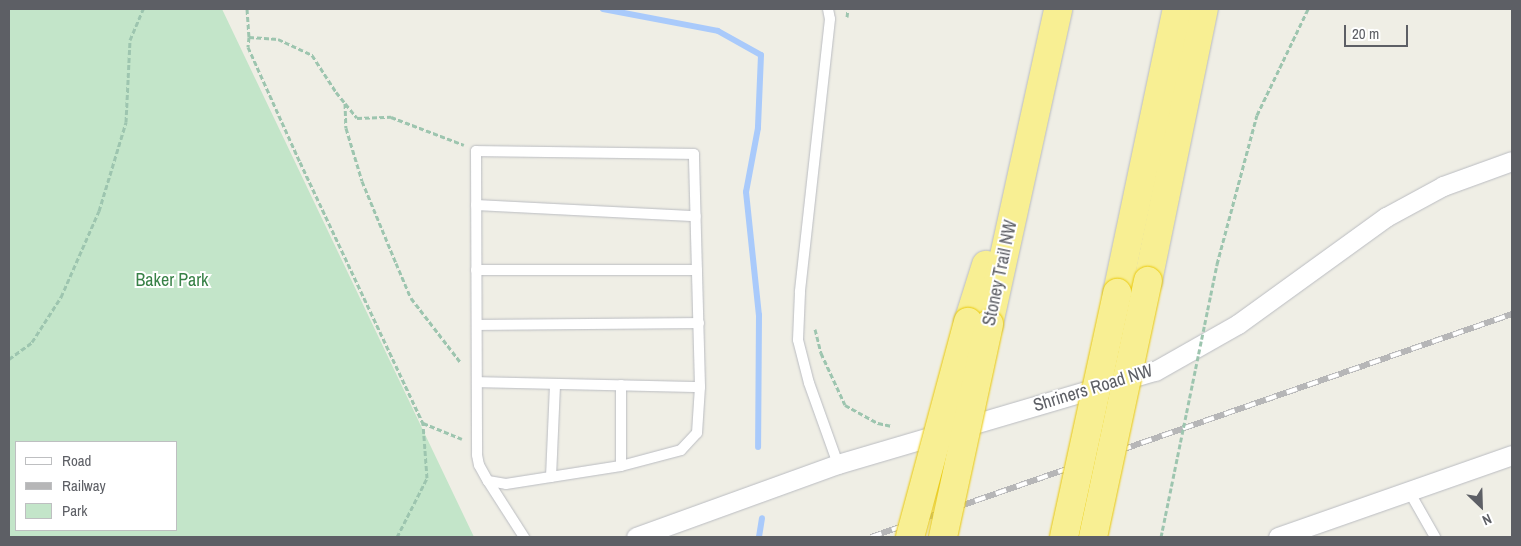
<!DOCTYPE html>
<html>
<head>
<meta charset="utf-8">
<style>
  body { margin:0 }
  #map { position:relative; width:1521px; height:546px; overflow:hidden; background:#efeee5; font-family:"Archivo Narrow",sans-serif }
  div>[style] { position:absolute }
  [style*='--x'] { left:calc(var(--x)*1px); top:calc(var(--y)*1px); width:calc(var(--w)*1px); rotate:calc(var(--a)*1deg) }
  .green>* { inset:0; background:#c3e5c9 }
  .stream>* { height:6px; margin:-3px; padding:0 3px; transform-origin:3px; border-radius:3px; background:#a9cafb }
  .path>* { height:3px; margin-top:-1.5px; transform-origin:0; background:repeating-linear-gradient(90deg,#9dc5af 0 5px,transparent 0 7.5px) }
  .roads { filter:drop-shadow(0 0 1px #babcc1) drop-shadow(0 0 1px #babcc1) }
  .lane>* { height:10px; margin:-5px; padding:0 5px; transform-origin:5px; border-radius:5px; background:#fff }
  .street>* { height:19px; margin:-9.5px; padding:0 9.5px; transform-origin:9.5px; border-radius:9.5px; background:#fff }
  .highway>* { height:28px; margin:-14px; padding:0 14px; transform-origin:14px; border-radius:14px; background:#f8ef93 }
  .rail>* { height:5.5px; margin-top:-2.75px; transform-origin:0; background:repeating-linear-gradient(90deg,#fff 0 11px,#b6b6b7 0 22px); box-sizing:border-box; border-block:1px solid #b6b6b7 }
  .path-bridge>* { height:3px; margin-top:-1.5px; transform-origin:0; background:repeating-linear-gradient(90deg,#9dc5af 0 5px,transparent 0 7.5px) }
  .bridges { filter:drop-shadow(0 0 1px #eac90a) drop-shadow(0 0 1px #eac90a) }
  .highway-bridge>* { height:28px; margin:-14px; padding:0 14px; transform-origin:14px; border-radius:14px; background:#f8ef93 }
  span { translate:-50% -50%; white-space:nowrap; text-align:center; line-height:1.15; -webkit-text-stroke:4px #fff; paint-order:stroke }
  .street-label { font-size:18px; color:#5d5f65 }
  .park-label { font-size:18px; color:#388147 }
  .frame { position:absolute; inset:0; border:10px solid #5d5f65; pointer-events:none }
  .legend { position:absolute; left:15px; top:441px; width:162px; height:90px; box-sizing:border-box; background:#fff; border:1px solid #bebfc1; margin:0; padding:6px 9px; list-style:none; font-size:15px; color:#5d5f65 }
  .legend li { display:flex; align-items:center; gap:10px; height:25px }
  .legend b { width:25px; border:1px solid #bebfc1 }
  .north { position:absolute; left:1456px; top:481px; width:50px; height:50px; -webkit-text-stroke:4px #fff; paint-order:stroke; rotate:156deg; font-size:14px; font-weight:700; line-height:20px; text-align:center; color:#5d5f65 }
  .north::after { content:''; display:block; margin:auto; width:18px; height:22px; background:#5d5f65; clip-path:polygon(50% 0,100% 100%,50% 72%,0 100%) }
  .scale { position:absolute; left:1344px; top:25px; width:64px; height:22px; box-sizing:border-box; border:2px solid #5d5f65; border-top:0; padding-left:6px; font-size:15px; line-height:18px; white-space:nowrap; color:#5d5f65; -webkit-text-stroke:4px #fff; paint-order:stroke }
</style>
</head>
<body>
<div id="map">
  <div class="green">
    <div style="clip-path:polygon(evenodd,9px 9px,222px 9px,474px 537px,9px 537px,9px 9px,16px 442px,176px 442px,176px 530px,16px 530px,16px 442px)"></div>
  </div>
  <div class="stream">
    <div style="--x:603;--y:9;--w:117;--a:10.8"></div>
    <div style="--x:718;--y:31;--w:49;--a:29.2"></div>
    <div style="--x:761;--y:55;--w:73;--a:92.4"></div>
    <div style="--x:758;--y:128;--w:65;--a:100.6"></div>
    <div style="--x:746;--y:192;--w:124;--a:84"></div>
    <div style="--x:759;--y:315;--w:132;--a:90.4"></div>
    <div style="--x:759;--y:537;--w:19;--a:-81"></div>
  </div>
  <div class="path">
    <div style="--x:247;--y:9;--w:28;--a:86"></div>
    <div style="--x:249;--y:37;--w:29;--a:4"></div>
    <div style="--x:278;--y:39;--w:38;--a:25"></div>
    <div style="--x:312;--y:55;--w:44;--a:57"></div>
    <div style="--x:336;--y:92;--w:33;--a:51"></div>
    <div style="--x:357;--y:118;--w:34;--a:-2"></div>
    <div style="--x:391;--y:117;--w:78;--a:21"></div>
    <div style="--x:847;--y:17;--w:8;--a:-83"></div>
    <div style="--x:249;--y:37;--w:10;--a:96"></div>
    <div style="--x:248;--y:47;--w:126;--a:65.7"></div>
    <div style="--x:300;--y:162;--w:289;--a:64.8"></div>
    <div style="--x:423;--y:423;--w:42;--a:22.3"></div>
    <div style="--x:345;--y:103;--w:25;--a:88"></div>
    <div style="--x:346;--y:128;--w:55;--a:73.2"></div>
    <div style="--x:362;--y:181;--w:89;--a:67.5"></div>
    <div style="--x:396;--y:263;--w:38;--a:67"></div>
    <div style="--x:411;--y:298;--w:82;--a:52.4"></div>
    <div style="--x:1217;--y:264;--w:154;--a:-75"></div>
    <div style="--x:1257;--y:115;--w:118;--a:-64.3"></div>
    <div style="--x:815;--y:329;--w:25;--a:76"></div>
    <div style="--x:821;--y:353;--w:57;--a:65.2"></div>
    <div style="--x:845;--y:405;--w:38;--a:29"></div>
    <div style="--x:878;--y:423;--w:14;--a:12"></div>
    <div style="--x:9;--y:359;--w:29;--a:-36"></div>
    <div style="--x:32;--y:342;--w:54;--a:-57.2"></div>
    <div style="--x:61;--y:297;--w:94;--a:-66.2"></div>
    <div style="--x:99;--y:211;--w:93;--a:-73.1"></div>
    <div style="--x:126;--y:122;--w:82;--a:-87.2"></div>
    <div style="--x:130;--y:40;--w:34;--a:-67"></div>
    <div style="--x:397;--y:537;--w:66;--a:-63"></div>
    <div style="--x:427;--y:478;--w:55;--a:-94.2"></div>
  </div>
  <div class="roads">
    <div class="lane">
      <div style="--x:828;--y:9;--w:10;--a:79"></div>
      <div style="--x:830;--y:19;--w:275;--a:96.3"></div>
      <div style="--x:800;--y:292;--w:48;--a:92.4"></div>
      <div style="--x:798;--y:340;--w:44;--a:75.7"></div>
      <div style="--x:809;--y:383;--w:86;--a:70.3"></div>
      <div style="--x:476;--y:205;--w:220;--a:2.9"></div>
      <div style="--x:476;--y:270;--w:221;--a:0"></div>
      <div style="--x:477;--y:325;--w:222;--a:-0.5"></div>
      <div style="--x:477;--y:382;--w:223;--a:1.3"></div>
      <div style="--x:621;--y:466;--w:81;--a:-90"></div>
      <div style="--x:551;--y:477;--w:92;--a:-87.5"></div>
      <div style="--x:488;--y:481;--w:18;--a:9"></div>
      <div style="--x:506;--y:484;--w:116;--a:-8.9"></div>
      <div style="--x:621;--y:466;--w:62;--a:-14.9"></div>
      <div style="--x:681;--y:450;--w:23;--a:-47"></div>
      <div style="--x:697;--y:433;--w:46;--a:-86.3"></div>
      <div style="--x:700;--y:387;--w:233;--a:-91.5"></div>
      <div style="--x:694;--y:154;--w:218;--a:-179.2"></div>
      <div style="--x:476;--y:151;--w:304;--a:89.8"></div>
      <div style="--x:477;--y:455;--w:10;--a:79"></div>
      <div style="--x:479;--y:465;--w:18;--a:61"></div>
      <div style="--x:488;--y:481;--w:67;--a:57.3"></div>
      <div style="--x:1410;--y:493;--w:51;--a:60.4"></div>
    </div>
    <div class="street">
      <div style="--x:636;--y:537;--w:215;--a:-19.9"></div>
      <div style="--x:838;--y:464;--w:330;--a:-16.4"></div>
      <div style="--x:1155;--y:371;--w:95;--a:-29.5"></div>
      <div style="--x:1238;--y:324;--w:183;--a:-35.9"></div>
      <div style="--x:1386;--y:217;--w:65;--a:-28.5"></div>
      <div style="--x:1443;--y:186;--w:73;--a:-19.9"></div>
      <div style="--x:1278;--y:537;--w:248;--a:-19.3"></div>
    </div>
    <div class="highway">
      <div style="--x:1148;--y:281;--w:278;--a:-78.4"></div>
      <div style="--x:1117;--y:293;--w:290;--a:-78.1"></div>
      <div style="--x:968;--y:322;--w:60;--a:-72.5"></div>
      <div style="--x:989;--y:324;--w:322;--a:-77.6"></div>
    </div>
  </div>
  <div class="rail">
    <div style="--x:871;--y:537;--w:679;--a:-19.18"></div>
  </div>
  <div class="path-bridge">
    <div style="--x:1161;--y:537;--w:279;--a:-78.4"></div>
  </div>
  <div class="bridges">
    <div class="highway-bridge">
      <div style="--x:910;--y:537;--w:223;--a:-74.9"></div>
      <div style="--x:943;--y:537;--w:218;--a:-77.8"></div>
      <div style="--x:1064;--y:537;--w:250;--a:-77.7"></div>
      <div style="--x:1093;--y:537;--w:262;--a:-77.9"></div>
    </div>
  </div>
  <div class="street-label">
    <span style="left:1000px;top:273px;rotate:-78deg">Stoney Trail NW</span>
    <span style="left:1093px;top:388px;rotate:-17deg">Shriners Road NW</span>
  </div>
  <div class="park-label">
    <span style="left:172px;top:280px">Baker Park</span>
  </div>
  <div class="frame"></div>
  <ul class="legend">
  <li><b style="height:6px;background:#fff"></b>Road</li>
  <li><b style="height:6px;background:#b6b6b7"></b>Railway</li>
  <li><b style="height:14px;background:#c3e5c9"></b>Park</li>
  </ul>
  <div class="north">N</div>
  <div class="scale">20 m</div>
</div>
</body>
</html>
